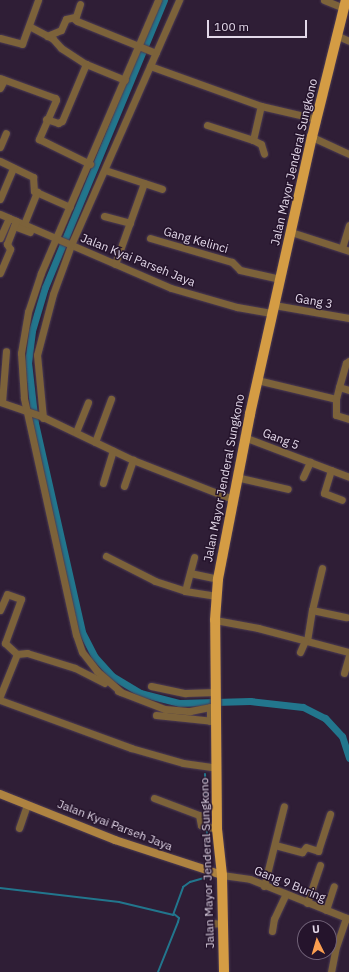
<!DOCTYPE html>
<html>
<head>
<meta charset="utf-8">
<style>
  body { margin:0 }
  #map { position:relative; width:349px; height:972px; overflow:hidden; background:#2f1e36; font-family:"IBM Plex Sans",sans-serif }
  div>[style] { position:absolute }
  [style*='--x'] { left:calc(var(--x)*1px); top:calc(var(--y)*1px); width:calc(var(--w)*1px); rotate:calc(var(--a)*1deg) }
  .stream>* { height:2px; margin:-1px; padding:0 1px; transform-origin:1px; border-radius:1px; background:#22768d }
  .canal>* { height:7px; margin:-3.5px; padding:0 3.5px; transform-origin:3.5px; border-radius:3.5px; background:#22768d }
  .roads { filter:drop-shadow(0 0 1px #4c3c53) drop-shadow(0 0 1px #4c3c53) }
  .street>* { height:7px; margin:-3.5px; padding:0 3.5px; transform-origin:3.5px; border-radius:3.5px; background:#7c623a }
  .secondary>* { height:8px; margin:-4px; padding:0 4px; transform-origin:4px; border-radius:4px; background:#ae8341 }
  .primary>* { height:10px; margin:-5px; padding:0 5px; transform-origin:5px; border-radius:5px; background:#d49c44 }
  span { translate:-50% -50%; white-space:nowrap; text-align:center; line-height:1.15; -webkit-text-stroke:3px #25142c; paint-order:stroke }
  .street-label { font-size:12px; color:#e3d8e9 }
  .north { position:absolute; left:297px; top:920px; width:40px; height:40px; box-sizing:border-box; background:#25142c; border:1px solid #716278; border-radius:50%; rotate:355deg; font-size:11px; font-weight:700; line-height:16px; text-align:center; color:#e3d8e9 }
  .north::after { content:''; display:block; margin:auto; width:14px; height:18px; background:#fb9e50; clip-path:polygon(50% 0,100% 100%,50% 72%,0 100%) }
  .scale { position:absolute; left:207px; top:20px; width:100px; height:18px; box-sizing:border-box; border:2px solid #e3d8e9; border-top:0; padding-left:5px; font-size:12px; line-height:14px; white-space:nowrap; color:#e3d8e9; -webkit-text-stroke:3px #25142c; paint-order:stroke }
</style>
</head>
<body>
<div id="map">
  <div class="stream">
    <div style="--x:205;--y:774;--w:50;--a:87.7"></div>
    <div style="--x:207;--y:829;--w:39;--a:89"></div>
    <div style="--x:0;--y:888;--w:120;--a:6.7"></div>
    <div style="--x:119;--y:902;--w:56;--a:13.5"></div>
    <div style="--x:173;--y:915;--w:30;--a:-70"></div>
    <div style="--x:183;--y:887;--w:9;--a:-36"></div>
    <div style="--x:190;--y:882;--w:19;--a:-16"></div>
    <div style="--x:158;--y:972;--w:54;--a:-68.2"></div>
    <div style="--x:178;--y:922;--w:4;--a:-76"></div>
    <div style="--x:179;--y:918;--w:6;--a:-141"></div>
  </div>
  <div class="canal">
    <div style="--x:164;--y:0;--w:311;--a:112.5"></div>
    <div style="--x:45;--y:287;--w:46;--a:106.5"></div>
    <div style="--x:32;--y:331;--w:31;--a:97"></div>
    <div style="--x:28;--y:362;--w:61;--a:83.5"></div>
    <div style="--x:35;--y:423;--w:214;--a:77.3"></div>
    <div style="--x:82;--y:632;--w:28;--a:63"></div>
    <div style="--x:95;--y:657;--w:25;--a:48"></div>
    <div style="--x:112;--y:676;--w:33;--a:31"></div>
    <div style="--x:140;--y:693;--w:40;--a:14.4"></div>
    <div style="--x:179;--y:703;--w:71;--a:-1.6"></div>
    <div style="--x:250;--y:701;--w:53;--a:6.5"></div>
    <div style="--x:303;--y:707;--w:25;--a:27"></div>
    <div style="--x:325;--y:718;--w:25;--a:47"></div>
    <div style="--x:342;--y:736;--w:23;--a:72"></div>
  </div>
  <div class="roads">
    <div class="street">
      <div style="--x:324;--y:0;--w:22;--a:22"></div>
      <div style="--x:80;--y:4;--w:16;--a:108"></div>
      <div style="--x:75;--y:19;--w:3;--a:45"></div>
      <div style="--x:77;--y:21;--w:85;--a:22.1"></div>
      <div style="--x:29;--y:26;--w:27;--a:28"></div>
      <div style="--x:53;--y:39;--w:12;--a:48"></div>
      <div style="--x:61;--y:48;--w:30;--a:33"></div>
      <div style="--x:86;--y:64;--w:42;--a:22.3"></div>
      <div style="--x:47;--y:36;--w:15;--a:-23"></div>
      <div style="--x:61;--y:30;--w:12;--a:-66"></div>
      <div style="--x:66;--y:19;--w:9;--a:-13"></div>
      <div style="--x:338;--y:36;--w:12;--a:24"></div>
      <div style="--x:0;--y:38;--w:23;--a:15"></div>
      <div style="--x:22;--y:44;--w:47;--a:-70"></div>
      <div style="--x:150;--y:66;--w:118;--a:19.8"></div>
      <div style="--x:261;--y:106;--w:57;--a:13.1"></div>
      <div style="--x:0;--y:78;--w:59;--a:20"></div>
      <div style="--x:55;--y:98;--w:2;--a:63"></div>
      <div style="--x:56;--y:100;--w:43;--a:113.6"></div>
      <div style="--x:39;--y:139;--w:57;--a:26.1"></div>
      <div style="--x:0;--y:88;--w:9;--a:-63"></div>
      <div style="--x:46;--y:119;--w:13;--a:18"></div>
      <div style="--x:58;--y:123;--w:4;--a:-27"></div>
      <div style="--x:62;--y:121;--w:62;--a:-67.2"></div>
      <div style="--x:207;--y:125;--w:48;--a:18.1"></div>
      <div style="--x:253;--y:140;--w:35;--a:-77"></div>
      <div style="--x:312;--y:137;--w:41;--a:24.7"></div>
      <div style="--x:253;--y:140;--w:9;--a:27"></div>
      <div style="--x:261;--y:144;--w:10;--a:73"></div>
      <div style="--x:0;--y:147;--w:15;--a:-67"></div>
      <div style="--x:0;--y:161;--w:37;--a:26"></div>
      <div style="--x:33;--y:177;--w:14;--a:86"></div>
      <div style="--x:34;--y:191;--w:39;--a:24"></div>
      <div style="--x:105;--y:170;--w:60;--a:18.4"></div>
      <div style="--x:0;--y:199;--w:34;--a:-67"></div>
      <div style="--x:0;--y:214;--w:186;--a:23.4"></div>
      <div style="--x:171;--y:288;--w:69;--a:16.1"></div>
      <div style="--x:237;--y:307;--w:36;--a:10"></div>
      <div style="--x:104;--y:216;--w:27;--a:15"></div>
      <div style="--x:24;--y:224;--w:35;--a:-68"></div>
      <div style="--x:14;--y:226;--w:17;--a:21"></div>
      <div style="--x:291;--y:232;--w:61;--a:18.1"></div>
      <div style="--x:0;--y:238;--w:22;--a:-66"></div>
      <div style="--x:150;--y:238;--w:85;--a:16.3"></div>
      <div style="--x:232;--y:262;--w:11;--a:45"></div>
      <div style="--x:240;--y:270;--w:41;--a:12.7"></div>
      <div style="--x:342;--y:248;--w:24;--a:-73"></div>
      <div style="--x:115;--y:264;--w:86;--a:-70.3"></div>
      <div style="--x:0;--y:273;--w:26;--a:-67"></div>
      <div style="--x:10;--y:249;--w:6;--a:-121"></div>
      <div style="--x:7;--y:244;--w:25;--a:-69"></div>
      <div style="--x:274;--y:305;--w:76;--a:9.8"></div>
      <div style="--x:257;--y:380;--w:81;--a:13.5"></div>
      <div style="--x:336;--y:399;--w:12;--a:-76"></div>
      <div style="--x:339;--y:387;--w:10;--a:17"></div>
      <div style="--x:339;--y:387;--w:25;--a:-74"></div>
      <div style="--x:346;--y:363;--w:4;--a:-34"></div>
      <div style="--x:336;--y:399;--w:16;--a:90"></div>
      <div style="--x:336;--y:415;--w:14;--a:17"></div>
      <div style="--x:0;--y:402;--w:43;--a:18.9"></div>
      <div style="--x:41;--y:416;--w:102;--a:25.6"></div>
      <div style="--x:133;--y:460;--w:106;--a:21.5"></div>
      <div style="--x:2;--y:402;--w:51;--a:-85.5"></div>
      <div style="--x:43;--y:418;--w:63;--a:-95.4"></div>
      <div style="--x:37;--y:355;--w:63;--a:-75.3"></div>
      <div style="--x:53;--y:294;--w:52;--a:-69.8"></div>
      <div style="--x:71;--y:245;--w:268;--a:-66.2"></div>
      <div style="--x:76;--y:432;--w:32;--a:-68"></div>
      <div style="--x:244;--y:437;--w:93;--a:20.8"></div>
      <div style="--x:331;--y:470;--w:24;--a:107"></div>
      <div style="--x:324;--y:493;--w:19;--a:21"></div>
      <div style="--x:95;--y:442;--w:46;--a:-69.6"></div>
      <div style="--x:331;--y:470;--w:19;--a:21"></div>
      <div style="--x:236;--y:477;--w:53;--a:13"></div>
      <div style="--x:303;--y:477;--w:17;--a:-65"></div>
      <div style="--x:103;--y:483;--w:34;--a:-73"></div>
      <div style="--x:124;--y:486;--w:28;--a:-71"></div>
      <div style="--x:106;--y:556;--w:55;--a:27"></div>
      <div style="--x:155;--y:581;--w:32;--a:18"></div>
      <div style="--x:185;--y:591;--w:32;--a:9"></div>
      <div style="--x:190;--y:573;--w:29;--a:12"></div>
      <div style="--x:185;--y:591;--w:35;--a:-75"></div>
      <div style="--x:0;--y:610;--w:17;--a:-66"></div>
      <div style="--x:7;--y:594;--w:15;--a:20"></div>
      <div style="--x:21;--y:599;--w:47;--a:110"></div>
      <div style="--x:5;--y:643;--w:16;--a:43"></div>
      <div style="--x:312;--y:610;--w:43;--a:-76.6"></div>
      <div style="--x:215;--y:620;--w:44;--a:10.5"></div>
      <div style="--x:258;--y:628;--w:94;--a:14.8"></div>
      <div style="--x:307;--y:641;--w:31;--a:-81"></div>
      <div style="--x:312;--y:610;--w:35;--a:12"></div>
      <div style="--x:300;--y:652;--w:12;--a:-66"></div>
      <div style="--x:17;--y:654;--w:10;--a:-6"></div>
      <div style="--x:27;--y:653;--w:50;--a:17.4"></div>
      <div style="--x:75;--y:668;--w:33;--a:27"></div>
      <div style="--x:344;--y:673;--w:19;--a:-74"></div>
      <div style="--x:151;--y:686;--w:35;--a:12"></div>
      <div style="--x:185;--y:693;--w:31;--a:-2"></div>
      <div style="--x:118;--y:691;--w:50;--a:21"></div>
      <div style="--x:165;--y:709;--w:25;--a:5"></div>
      <div style="--x:190;--y:711;--w:20;--a:-11"></div>
      <div style="--x:210;--y:707;--w:14;--a:90"></div>
      <div style="--x:121;--y:692;--w:32;--a:-139"></div>
      <div style="--x:97;--y:671;--w:24;--a:-128"></div>
      <div style="--x:82;--y:652;--w:18;--a:-109"></div>
      <div style="--x:76;--y:635;--w:243;--a:-102.4"></div>
      <div style="--x:24;--y:398;--w:45;--a:-93.8"></div>
      <div style="--x:21;--y:353;--w:42;--a:-80.3"></div>
      <div style="--x:28;--y:312;--w:41;--a:-71.6"></div>
      <div style="--x:41;--y:273;--w:297;--a:-66.8"></div>
      <div style="--x:0;--y:696;--w:45;--a:-68"></div>
      <div style="--x:0;--y:700;--w:140;--a:20.1"></div>
      <div style="--x:131;--y:748;--w:54;--a:16.1"></div>
      <div style="--x:183;--y:763;--w:34;--a:8"></div>
      <div style="--x:156;--y:715;--w:58;--a:5.9"></div>
      <div style="--x:154;--y:798;--w:48;--a:20.7"></div>
      <div style="--x:199;--y:815;--w:10;--a:79"></div>
      <div style="--x:201;--y:825;--w:16;--a:14"></div>
      <div style="--x:19;--y:828;--w:24;--a:-71"></div>
      <div style="--x:275;--y:845;--w:28;--a:15"></div>
      <div style="--x:302;--y:852;--w:6;--a:-51"></div>
      <div style="--x:306;--y:847;--w:13;--a:18"></div>
      <div style="--x:318;--y:851;--w:39;--a:-72"></div>
      <div style="--x:222;--y:875;--w:28;--a:8"></div>
      <div style="--x:250;--y:879;--w:107;--a:22"></div>
      <div style="--x:264;--y:886;--w:82;--a:-76"></div>
      <div style="--x:307;--y:903;--w:40;--a:-71.1"></div>
      <div style="--x:326;--y:910;--w:25;--a:-72"></div>
      <div style="--x:211;--y:923;--w:13;--a:4"></div>
      <div style="--x:272;--y:931;--w:12;--a:-81"></div>
      <div style="--x:274;--y:919;--w:26;--a:-65"></div>
      <div style="--x:331;--y:972;--w:25;--a:-79"></div>
      <div style="--x:336;--y:947;--w:31;--a:-71"></div>
    </div>
    <div class="secondary">
      <div style="--x:0;--y:794;--w:124;--a:21.8"></div>
      <div style="--x:115;--y:840;--w:113;--a:18.1"></div>
    </div>
    <div class="primary">
      <div style="--x:224;--y:972;--w:97;--a:-91.2"></div>
      <div style="--x:222;--y:875;--w:46;--a:-96.2"></div>
      <div style="--x:217;--y:829;--w:209;--a:-90.5"></div>
      <div style="--x:215;--y:620;--w:41;--a:-85.8"></div>
      <div style="--x:218;--y:579;--w:168;--a:-79"></div>
      <div style="--x:250;--y:414;--w:284;--a:-77.4"></div>
      <div style="--x:312;--y:137;--w:141;--a:-76.1"></div>
    </div>
  </div>
  <div class="street-label">
    <span style="left:294px;top:162px;rotate:-77deg">Jalan Mayor Jenderal Sungkono</span>
    <span style="left:196px;top:240px;rotate:16deg">Gang Kelinci</span>
    <span style="left:138px;top:260px;rotate:22deg">Jalan Kyai Parseh Jaya</span>
    <span style="left:314px;top:301px;rotate:10deg">Gang 3</span>
    <span style="left:281px;top:439px;rotate:21deg">Gang 5</span>
    <span style="left:224px;top:478px;rotate:-79deg">Jalan Mayor Jenderal Sungkono</span>
    <span style="left:115px;top:825px;rotate:21deg">Jalan Kyai Parseh Jaya</span>
    <span style="left:207px;top:863px;rotate:-92deg">Jalan Mayor Jenderal Sungkono</span>
    <span style="left:290px;top:884px;rotate:22deg">Gang 9 Buring</span>
  </div>
  <div class="north">U</div>
  <div class="scale">100 m</div>
</div>
</body>
</html>
